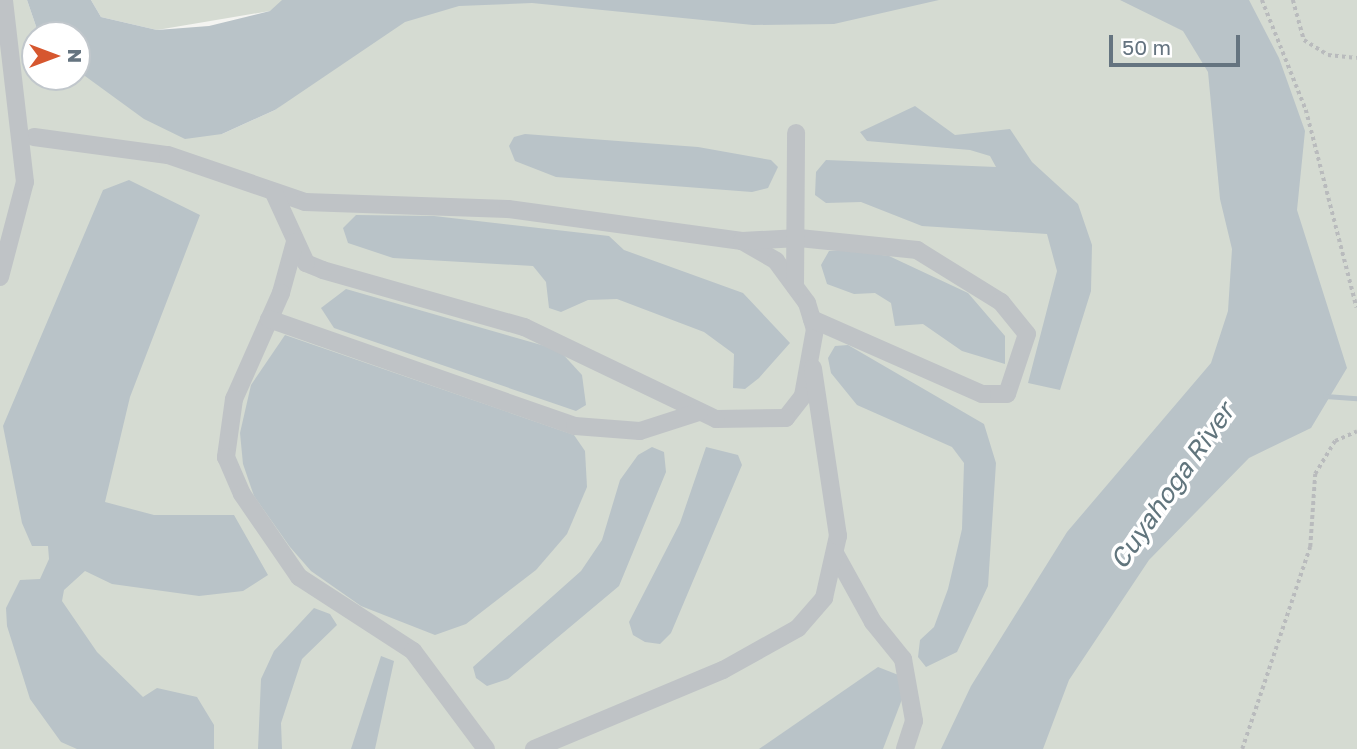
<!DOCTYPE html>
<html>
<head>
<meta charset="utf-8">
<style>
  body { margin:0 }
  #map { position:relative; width:1357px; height:749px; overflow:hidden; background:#f4f4f1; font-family:"Golos Text",sans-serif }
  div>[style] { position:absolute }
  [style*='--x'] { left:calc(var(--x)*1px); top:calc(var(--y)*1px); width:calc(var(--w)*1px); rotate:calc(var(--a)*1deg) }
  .green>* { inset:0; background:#d5dbd2 }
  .water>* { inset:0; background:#b9c3c8 }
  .stream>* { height:5px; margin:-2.5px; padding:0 2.5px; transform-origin:2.5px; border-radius:2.5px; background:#b9c3c8 }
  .path>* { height:3.5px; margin-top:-1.75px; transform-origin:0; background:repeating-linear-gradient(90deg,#b9bbbd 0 3.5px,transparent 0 7px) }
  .minor>* { height:18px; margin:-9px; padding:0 9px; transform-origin:9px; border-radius:9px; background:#bfc3c6 }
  span { translate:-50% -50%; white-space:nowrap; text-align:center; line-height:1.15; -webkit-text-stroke:7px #fff; paint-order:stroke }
  .water-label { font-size:26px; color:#61757d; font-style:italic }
  .north { position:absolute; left:21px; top:21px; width:70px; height:70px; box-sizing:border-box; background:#fff; border:2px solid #c1c7cc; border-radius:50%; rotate:90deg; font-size:19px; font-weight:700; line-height:28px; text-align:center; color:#657480 }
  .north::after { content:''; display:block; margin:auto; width:24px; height:32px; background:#d6572f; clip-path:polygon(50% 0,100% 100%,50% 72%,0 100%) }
  .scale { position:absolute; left:1109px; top:35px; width:131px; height:32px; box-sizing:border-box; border:4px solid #657480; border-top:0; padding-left:9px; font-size:21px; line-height:24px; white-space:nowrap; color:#657480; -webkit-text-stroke:5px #fff; paint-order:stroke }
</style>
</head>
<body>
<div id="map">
  <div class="green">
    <div style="clip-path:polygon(0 0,27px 0,39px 35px,35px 77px,77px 77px,77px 69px,222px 134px,275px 110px,326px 70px,270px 11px,157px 30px,101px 17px,91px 0,1357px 0,1357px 749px,0 749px)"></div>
  </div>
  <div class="water">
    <div style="clip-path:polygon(27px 0,91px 0,101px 17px,157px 30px,209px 26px,270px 11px,282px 0,939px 0,834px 24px,753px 25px,532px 3px,459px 6px,405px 22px,275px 110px,222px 134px,185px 139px,144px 119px,85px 76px,77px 69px,77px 35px,39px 35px)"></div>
    <div style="clip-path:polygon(1120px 0,1249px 0,1279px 58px,1305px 131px,1297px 210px,1347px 368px,1311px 428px,1249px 458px,1149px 560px,1069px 680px,1043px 749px,941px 749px,971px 686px,1067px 532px,1211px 363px,1228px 311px,1232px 249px,1220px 199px,1208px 72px,1183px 31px)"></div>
    <div style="clip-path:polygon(915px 106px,955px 135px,1010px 129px,1032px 162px,1078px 204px,1092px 245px,1091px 291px,1060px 390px,1028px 383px,1057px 271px,1047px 234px,922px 226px,861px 202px,826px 203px,815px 195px,816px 172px,826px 160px,996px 167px,990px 156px,970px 150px,867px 141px,860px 132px)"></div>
    <div style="clip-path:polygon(525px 134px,698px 147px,771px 160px,778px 167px,768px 188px,752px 192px,556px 177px,515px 161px,509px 146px,514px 137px)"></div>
    <div style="clip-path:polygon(129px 180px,200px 215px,130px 397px,105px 502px,154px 515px,234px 515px,268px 575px,243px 591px,199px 596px,112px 584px,85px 571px,64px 590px,62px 601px,97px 652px,143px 697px,157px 688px,197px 697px,214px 725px,214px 749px,77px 749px,61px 742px,30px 699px,7px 626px,6px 608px,20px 580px,40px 579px,49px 559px,48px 546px,32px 546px,22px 523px,3px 426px,103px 190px)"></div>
    <div style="clip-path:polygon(356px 215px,434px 216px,609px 236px,624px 250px,743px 293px,790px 343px,759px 378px,745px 389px,733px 388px,734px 354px,704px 332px,617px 299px,588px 300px,561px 312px,549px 308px,546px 282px,533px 266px,393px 258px,348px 243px,343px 228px)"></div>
    <div style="clip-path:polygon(845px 250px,889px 256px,968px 293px,1005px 336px,1005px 364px,962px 351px,923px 324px,895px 326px,891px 303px,875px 293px,854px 294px,827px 284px,821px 265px,829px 251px)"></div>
    <div style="clip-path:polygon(346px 289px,559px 350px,582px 375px,586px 405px,576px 411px,334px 328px,321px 308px)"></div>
    <div style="clip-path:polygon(285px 335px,574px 435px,585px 451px,587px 487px,567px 534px,536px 570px,466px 624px,435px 635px,361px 606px,311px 571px,290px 547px,254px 496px,243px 464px,240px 433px,251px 385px)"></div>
    <div style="clip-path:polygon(848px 345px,984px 424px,996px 463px,988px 586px,957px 652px,926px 667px,918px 657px,920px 640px,934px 627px,948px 589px,962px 529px,964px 463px,952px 447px,857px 405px,831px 373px,828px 358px,835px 346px)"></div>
    <div style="clip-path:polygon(652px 447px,664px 452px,666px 472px,619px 586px,508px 679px,487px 686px,476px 678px,473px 667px,581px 571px,602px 540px,620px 480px,638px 455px)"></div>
    <div style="clip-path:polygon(706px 447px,738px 455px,742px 465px,671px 633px,660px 644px,645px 642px,633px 635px,629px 622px,680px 523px)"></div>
    <div style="clip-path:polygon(314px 608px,330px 614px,337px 625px,302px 659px,281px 723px,282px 749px,258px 749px,261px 679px,274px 651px)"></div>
    <div style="clip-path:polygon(381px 656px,394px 661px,375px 749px,351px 749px)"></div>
    <div style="clip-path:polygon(878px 667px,901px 676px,904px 694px,883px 749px,759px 749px)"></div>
  </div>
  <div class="stream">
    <div style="--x:1325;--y:396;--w:32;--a:4"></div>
  </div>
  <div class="path">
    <div style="--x:1262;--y:0;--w:118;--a:68.2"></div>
    <div style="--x:1306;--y:110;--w:204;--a:75.6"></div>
    <div style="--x:1293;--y:0;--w:41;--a:74.6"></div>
    <div style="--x:1304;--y:40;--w:28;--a:32"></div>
    <div style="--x:1328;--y:55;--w:29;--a:6"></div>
    <div style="--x:1242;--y:749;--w:213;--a:-71.4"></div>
    <div style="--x:1310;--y:547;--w:73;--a:-86.1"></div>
    <div style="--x:1315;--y:474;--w:39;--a:-59"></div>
    <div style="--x:1335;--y:441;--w:24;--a:-24"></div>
  </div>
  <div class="minor">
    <div style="--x:34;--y:137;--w:135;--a:7.7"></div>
    <div style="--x:168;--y:155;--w:145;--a:18.9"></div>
    <div style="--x:305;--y:202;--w:203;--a:2"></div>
    <div style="--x:508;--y:209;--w:236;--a:7.8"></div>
    <div style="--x:742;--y:241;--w:39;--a:30"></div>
    <div style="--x:776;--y:261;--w:52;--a:53.6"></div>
    <div style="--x:807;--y:303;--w:27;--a:73"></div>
    <div style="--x:815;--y:329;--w:68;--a:100.2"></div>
    <div style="--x:803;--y:396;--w:28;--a:128"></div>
    <div style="--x:786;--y:418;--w:70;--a:179.2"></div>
    <div style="--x:716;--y:419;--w:213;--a:-154.4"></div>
    <div style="--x:524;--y:327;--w:209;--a:-164.2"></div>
    <div style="--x:323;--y:270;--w:18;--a:-158"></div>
    <div style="--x:306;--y:263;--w:77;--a:-114.6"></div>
    <div style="--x:742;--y:241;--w:57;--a:-3"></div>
    <div style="--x:799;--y:238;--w:119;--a:5.8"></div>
    <div style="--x:917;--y:250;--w:99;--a:31.8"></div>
    <div style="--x:1001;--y:302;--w:41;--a:50.9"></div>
    <div style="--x:1027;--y:334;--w:63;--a:108.4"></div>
    <div style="--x:1007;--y:394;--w:25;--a:180"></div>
    <div style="--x:982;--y:394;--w:186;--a:-156.2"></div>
    <div style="--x:295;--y:242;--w:53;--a:105.4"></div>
    <div style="--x:281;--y:293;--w:116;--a:113.9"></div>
    <div style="--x:234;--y:399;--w:59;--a:97.9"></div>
    <div style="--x:226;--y:457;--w:40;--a:66.6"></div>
    <div style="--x:242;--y:494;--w:101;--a:55.5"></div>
    <div style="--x:299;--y:577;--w:136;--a:33"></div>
    <div style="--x:413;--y:651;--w:122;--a:53.3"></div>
    <div style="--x:0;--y:277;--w:98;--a:-75.3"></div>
    <div style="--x:25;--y:182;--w:183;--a:-96.6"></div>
    <div style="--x:795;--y:286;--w:153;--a:-89.6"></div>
    <div style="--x:269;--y:319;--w:324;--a:19.3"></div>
    <div style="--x:575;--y:426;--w:65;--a:4.4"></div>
    <div style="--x:640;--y:431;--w:62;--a:-17.9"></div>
    <div style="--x:836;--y:555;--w:77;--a:61.1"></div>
    <div style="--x:873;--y:622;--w:48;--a:51"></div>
    <div style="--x:903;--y:659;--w:63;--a:79.9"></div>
    <div style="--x:914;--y:721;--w:29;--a:108"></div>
    <div style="--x:534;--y:749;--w:205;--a:-22.7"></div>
    <div style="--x:723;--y:670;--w:86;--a:-29.2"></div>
    <div style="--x:798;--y:628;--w:40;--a:-49"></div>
    <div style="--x:824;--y:598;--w:64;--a:-77.3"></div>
    <div style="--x:838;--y:536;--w:170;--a:-98.5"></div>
  </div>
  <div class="water-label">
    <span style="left:1172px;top:486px;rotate:-55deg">Cuyahoga River</span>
  </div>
  <div class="north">N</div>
  <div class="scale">50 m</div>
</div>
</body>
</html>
